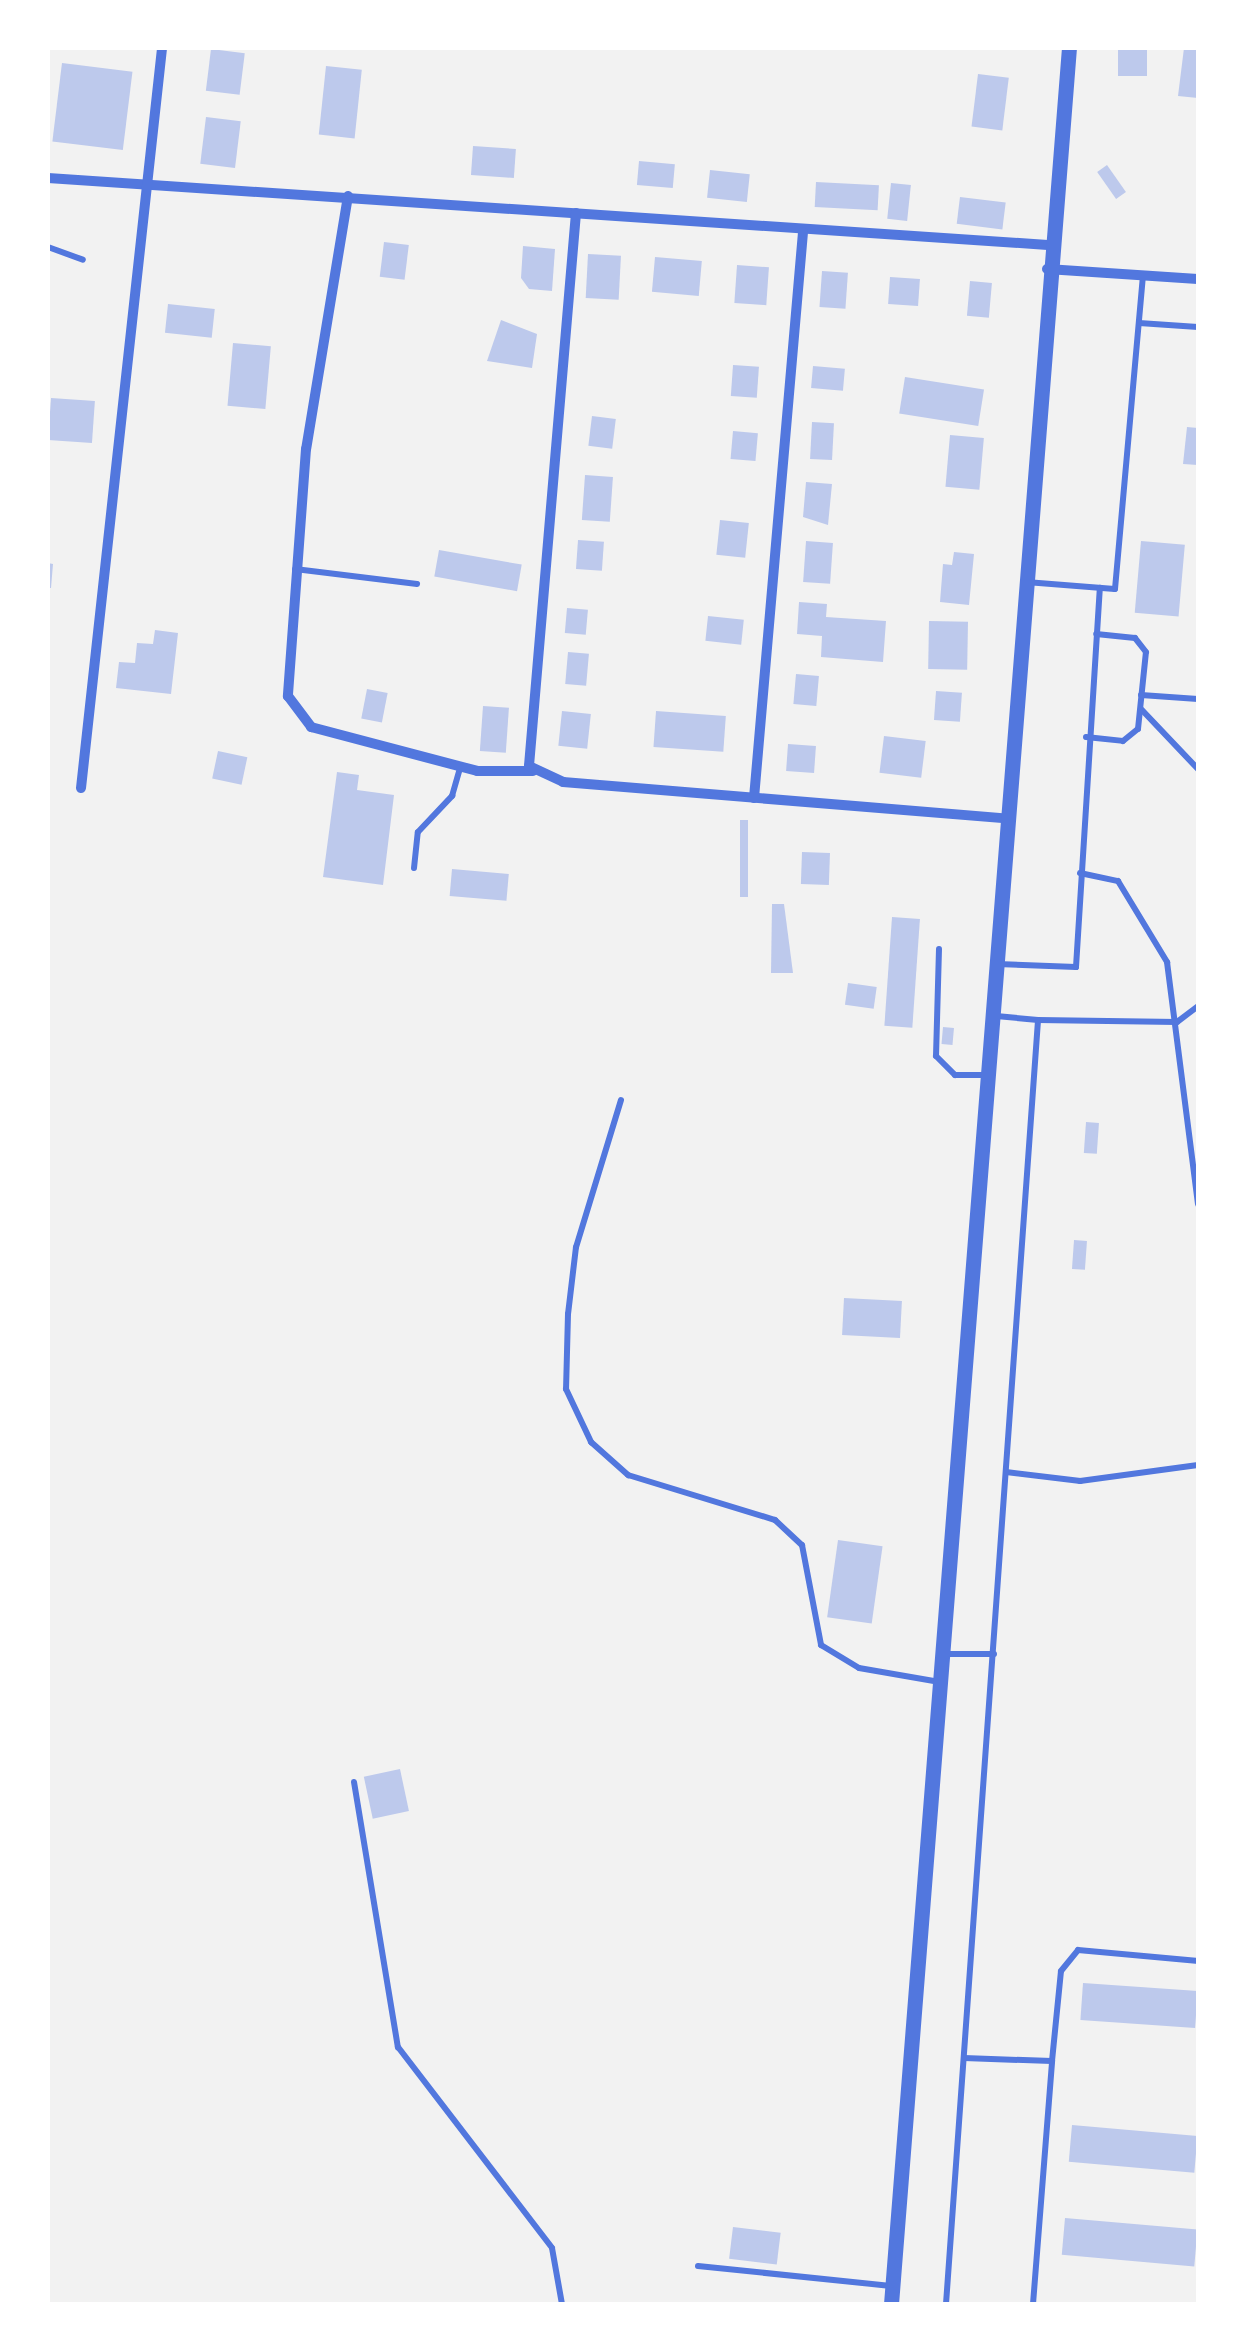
<!DOCTYPE html>
<html>
<head>
<meta charset="utf-8">
<style>
  body { margin:0 }
  #map { position:relative; width:1246px; height:2352px; overflow:hidden; background:#f2f2f2; font-family:"Alegreya Sans",sans-serif }
  div>[style] { position:absolute }
  [style*='--x'] { left:calc(var(--x)*1px); top:calc(var(--y)*1px); width:calc(var(--w)*1px); rotate:calc(var(--a)*1deg) }
  .building>* { inset:0; background:#bdc9ec; transform-origin:0 0 }
  .service>* { height:6px; margin:-3px; padding:0 3px; transform-origin:3px; border-radius:3px; background:#5277de }
  .minor>* { height:10px; margin:-5px; padding:0 5px; transform-origin:5px; border-radius:5px; background:#5277de }
  .tertiary>* { height:15px; margin:-7.5px; padding:0 7.5px; transform-origin:7.5px; border-radius:7.5px; background:#5277de }
  span { translate:-50% -50%; white-space:nowrap; text-align:center; line-height:1.15; -webkit-text-stroke:8px #fff; paint-order:stroke }
  .frame { position:absolute; inset:0; border:50px solid #fff; pointer-events:none }
</style>
</head>
<body>
<div id="map">
  <div class="building">
    <div style="left:1118px;top:48px;width:29px;height:28px"></div>
    <div style="clip-path:polygon(1184px 48px,1198px 48px,1198px 98px,1178px 96px)"></div>
    <div style="left:211px;top:49px;width:34px;height:42px;rotate:7deg"></div>
    <div style="left:62px;top:63px;width:71px;height:79px;rotate:7deg"></div>
    <div style="left:326px;top:66px;width:36px;height:69px;rotate:6deg"></div>
    <div style="left:978px;top:74px;width:31px;height:53px;rotate:7deg"></div>
    <div style="left:206px;top:117px;width:35px;height:47px;rotate:7deg"></div>
    <div style="left:473px;top:146px;width:43px;height:29px;rotate:4deg"></div>
    <div style="left:639px;top:161px;width:36px;height:24px;rotate:5deg"></div>
    <div style="left:1107px;top:165px;width:33px;height:12px;rotate:55deg"></div>
    <div style="left:710px;top:170px;width:40px;height:28px;rotate:6deg"></div>
    <div style="left:816px;top:182px;width:63px;height:25px;rotate:3deg"></div>
    <div style="left:891px;top:183px;width:20px;height:36px;rotate:6deg"></div>
    <div style="left:960px;top:197px;width:46px;height:27px;rotate:7deg"></div>
    <div style="left:384px;top:242px;width:25px;height:35px;rotate:7deg"></div>
    <div style="clip-path:polygon(523px 246px,555px 249px,552px 291px,529px 289px,521px 278px)"></div>
    <div style="left:588px;top:254px;width:33px;height:44px;rotate:3deg"></div>
    <div style="left:655px;top:257px;width:47px;height:35px;rotate:5deg"></div>
    <div style="left:737px;top:265px;width:32px;height:38px;rotate:4deg"></div>
    <div style="left:822px;top:271px;width:26px;height:36px;rotate:4deg"></div>
    <div style="left:890px;top:277px;width:30px;height:27px;rotate:4deg"></div>
    <div style="left:970px;top:281px;width:22px;height:35px;rotate:5deg"></div>
    <div style="left:168px;top:304px;width:47px;height:29px;rotate:6deg"></div>
    <div style="clip-path:polygon(501px 320px,537px 334px,532px 368px,487px 361px)"></div>
    <div style="left:233px;top:343px;width:38px;height:63px;rotate:5deg"></div>
    <div style="left:733px;top:365px;width:26px;height:31px;rotate:4deg"></div>
    <div style="left:813px;top:366px;width:32px;height:22px;rotate:5deg"></div>
    <div style="left:905px;top:377px;width:80px;height:37px;rotate:9deg"></div>
    <div style="left:51px;top:398px;width:44px;height:42px;rotate:4deg"></div>
    <div style="left:592px;top:416px;width:24px;height:30px;rotate:7deg"></div>
    <div style="left:812px;top:422px;width:22px;height:37px;rotate:3deg"></div>
    <div style="clip-path:polygon(1187px 427px,1198px 428px,1198px 465px,1183px 464px)"></div>
    <div style="left:733px;top:431px;width:25px;height:28px;rotate:5deg"></div>
    <div style="left:950px;top:435px;width:34px;height:52px;rotate:5deg"></div>
    <div style="left:585px;top:475px;width:28px;height:45px;rotate:4deg"></div>
    <div style="clip-path:polygon(806px 482px,832px 484px,828px 525px,803px 517px)"></div>
    <div style="left:720px;top:520px;width:29px;height:35px;rotate:6deg"></div>
    <div style="left:578px;top:540px;width:26px;height:29px;rotate:4deg"></div>
    <div style="left:806px;top:541px;width:27px;height:41px;rotate:4deg"></div>
    <div style="left:1141px;top:541px;width:44px;height:72px;rotate:5deg"></div>
    <div style="left:439px;top:550px;width:84px;height:27px;rotate:10deg"></div>
    <div style="clip-path:polygon(954px 552px,974px 554px,969px 605px,940px 602px,943px 564px,952px 565px)"></div>
    <div style="clip-path:polygon(48px 563px,53px 564px,51px 588px,48px 588px)"></div>
    <div style="clip-path:polygon(799px 602px,827px 604px,826px 617px,886px 621px,883px 662px,821px 657px,822px 636px,797px 634px)"></div>
    <div style="left:567px;top:608px;width:21px;height:25px;rotate:5deg"></div>
    <div style="left:708px;top:616px;width:36px;height:25px;rotate:6deg"></div>
    <div style="left:929px;top:621px;width:39px;height:48px;rotate:1deg"></div>
    <div style="clip-path:polygon(155px 630px,178px 633px,171px 694px,116px 688px,119px 662px,135px 663px,137px 643px,153px 644px)"></div>
    <div style="left:568px;top:652px;width:21px;height:32px;rotate:5deg"></div>
    <div style="left:796px;top:674px;width:23px;height:30px;rotate:5deg"></div>
    <div style="left:367px;top:689px;width:21px;height:30px;rotate:11deg"></div>
    <div style="left:936px;top:691px;width:26px;height:29px;rotate:4deg"></div>
    <div style="left:483px;top:706px;width:26px;height:45px;rotate:4deg"></div>
    <div style="left:562px;top:711px;width:29px;height:35px;rotate:6deg"></div>
    <div style="left:656px;top:711px;width:70px;height:36px;rotate:4deg"></div>
    <div style="left:884px;top:736px;width:42px;height:37px;rotate:7deg"></div>
    <div style="left:788px;top:744px;width:28px;height:27px;rotate:4deg"></div>
    <div style="left:218px;top:751px;width:30px;height:28px;rotate:12deg"></div>
    <div style="clip-path:polygon(337px 772px,359px 775px,357px 790px,394px 795px,383px 885px,323px 877px)"></div>
    <div style="left:740px;top:820px;width:8px;height:77px"></div>
    <div style="left:802px;top:852px;width:28px;height:32px;rotate:2deg"></div>
    <div style="left:452px;top:869px;width:57px;height:27px;rotate:5deg"></div>
    <div style="clip-path:polygon(772px 904px,784px 904px,793px 973px,771px 973px)"></div>
    <div style="left:892px;top:917px;width:28px;height:109px;rotate:4deg"></div>
    <div style="left:848px;top:983px;width:29px;height:22px;rotate:8deg"></div>
    <div style="left:943px;top:1027px;width:11px;height:17px;rotate:5deg"></div>
    <div style="left:1086px;top:1122px;width:13px;height:31px;rotate:4deg"></div>
    <div style="left:1074px;top:1240px;width:13px;height:29px;rotate:4deg"></div>
    <div style="left:844px;top:1298px;width:58px;height:37px;rotate:3deg"></div>
    <div style="left:838px;top:1540px;width:45px;height:78px;rotate:8deg"></div>
    <div style="left:400px;top:1769px;width:43px;height:37px;rotate:78deg"></div>
    <div style="left:1083px;top:1983px;width:115px;height:37px;rotate:4deg"></div>
    <div style="left:1072px;top:2125px;width:126px;height:37px;rotate:5deg"></div>
    <div style="left:1065px;top:2218px;width:133px;height:37px;rotate:5deg"></div>
    <div style="left:733px;top:2227px;width:48px;height:32px;rotate:7deg"></div>
  </div>
  <div class="service">
    <div style="--x:48;--y:247;--w:37;--a:20"></div>
    <div style="--x:1139;--y:323;--w:59;--a:3.9"></div>
    <div style="--x:295;--y:569;--w:123;--a:7"></div>
    <div style="--x:1026;--y:582;--w:89;--a:4.5"></div>
    <div style="--x:1115;--y:589;--w:315;--a:-84.9"></div>
    <div style="--x:1141;--y:695;--w:57;--a:4"></div>
    <div style="--x:1141;--y:709;--w:83;--a:46.5"></div>
    <div style="--x:1086;--y:737;--w:37;--a:6"></div>
    <div style="--x:1123;--y:741;--w:19;--a:-39"></div>
    <div style="--x:1138;--y:729;--w:77;--a:-84.1"></div>
    <div style="--x:1146;--y:652;--w:18;--a:-128"></div>
    <div style="--x:1135;--y:638;--w:39;--a:-174"></div>
    <div style="--x:414;--y:868;--w:36;--a:-84"></div>
    <div style="--x:418;--y:832;--w:50;--a:-46.6"></div>
    <div style="--x:452;--y:796;--w:29;--a:-74"></div>
    <div style="--x:1080;--y:873;--w:39;--a:12"></div>
    <div style="--x:1118;--y:881;--w:95;--a:58.8"></div>
    <div style="--x:1167;--y:962;--w:244;--a:82.7"></div>
    <div style="--x:939;--y:949;--w:107;--a:91.6"></div>
    <div style="--x:936;--y:1056;--w:27;--a:45"></div>
    <div style="--x:955;--y:1075;--w:30;--a:0"></div>
    <div style="--x:997;--y:964;--w:79;--a:2.2"></div>
    <div style="--x:1076;--y:967;--w:380;--a:-86.4"></div>
    <div style="--x:1038;--y:1020;--w:139;--a:0.8"></div>
    <div style="--x:1177;--y:1022;--w:26;--a:-37"></div>
    <div style="--x:621;--y:1100;--w:154;--a:107"></div>
    <div style="--x:576;--y:1247;--w:67;--a:96.8"></div>
    <div style="--x:568;--y:1314;--w:75;--a:91.5"></div>
    <div style="--x:566;--y:1389;--w:59;--a:64.7"></div>
    <div style="--x:591;--y:1442;--w:50;--a:41.7"></div>
    <div style="--x:628;--y:1475;--w:154;--a:17"></div>
    <div style="--x:775;--y:1520;--w:37;--a:43"></div>
    <div style="--x:802;--y:1545;--w:102;--a:79.2"></div>
    <div style="--x:821;--y:1645;--w:44;--a:31.2"></div>
    <div style="--x:859;--y:1668;--w:76;--a:9.8"></div>
    <div style="--x:1006;--y:1472;--w:75;--a:6.9"></div>
    <div style="--x:1080;--y:1481;--w:119;--a:-7.7"></div>
    <div style="--x:942;--y:1654;--w:52;--a:0"></div>
    <div style="--x:354;--y:1782;--w:269;--a:80.6"></div>
    <div style="--x:398;--y:2047;--w:253;--a:52.5"></div>
    <div style="--x:552;--y:2248;--w:57;--a:79.9"></div>
    <div style="--x:964;--y:2058;--w:88;--a:2"></div>
    <div style="--x:1052;--y:2061;--w:90;--a:-84.3"></div>
    <div style="--x:1061;--y:1971;--w:27;--a:-51"></div>
    <div style="--x:1078;--y:1950;--w:121;--a:5.2"></div>
    <div style="--x:698;--y:2266;--w:194;--a:5.9"></div>
    <div style="--x:946;--y:2304;--w:1287;--a:-85.9"></div>
    <div style="--x:1038;--y:1020;--w:42;--a:-174.6"></div>
    <div style="--x:1033;--y:2304;--w:244;--a:-85.5"></div>
  </div>
  <div class="minor">
    <div style="--x:48;--y:178;--w:1002;--a:3.83"></div>
    <div style="--x:348;--y:196;--w:256;--a:99.4"></div>
    <div style="--x:306;--y:449;--w:248;--a:94.2"></div>
    <div style="--x:288;--y:696;--w:39;--a:53"></div>
    <div style="--x:311;--y:727;--w:172;--a:14.8"></div>
    <div style="--x:477;--y:771;--w:56;--a:0"></div>
    <div style="--x:576;--y:213;--w:555;--a:94.86"></div>
    <div style="--x:529;--y:766;--w:38;--a:25"></div>
    <div style="--x:563;--y:782;--w:441;--a:4.7"></div>
    <div style="--x:1047;--y:269;--w:151;--a:3.8"></div>
    <div style="--x:81;--y:788;--w:744;--a:-83.75"></div>
    <div style="--x:754;--y:798;--w:568;--a:-85.05"></div>
  </div>
  <div class="tertiary">
    <div style="--x:891;--y:2304;--w:2263;--a:-85.49"></div>
  </div>
  <div class="frame"></div>
</div>
</body>
</html>
